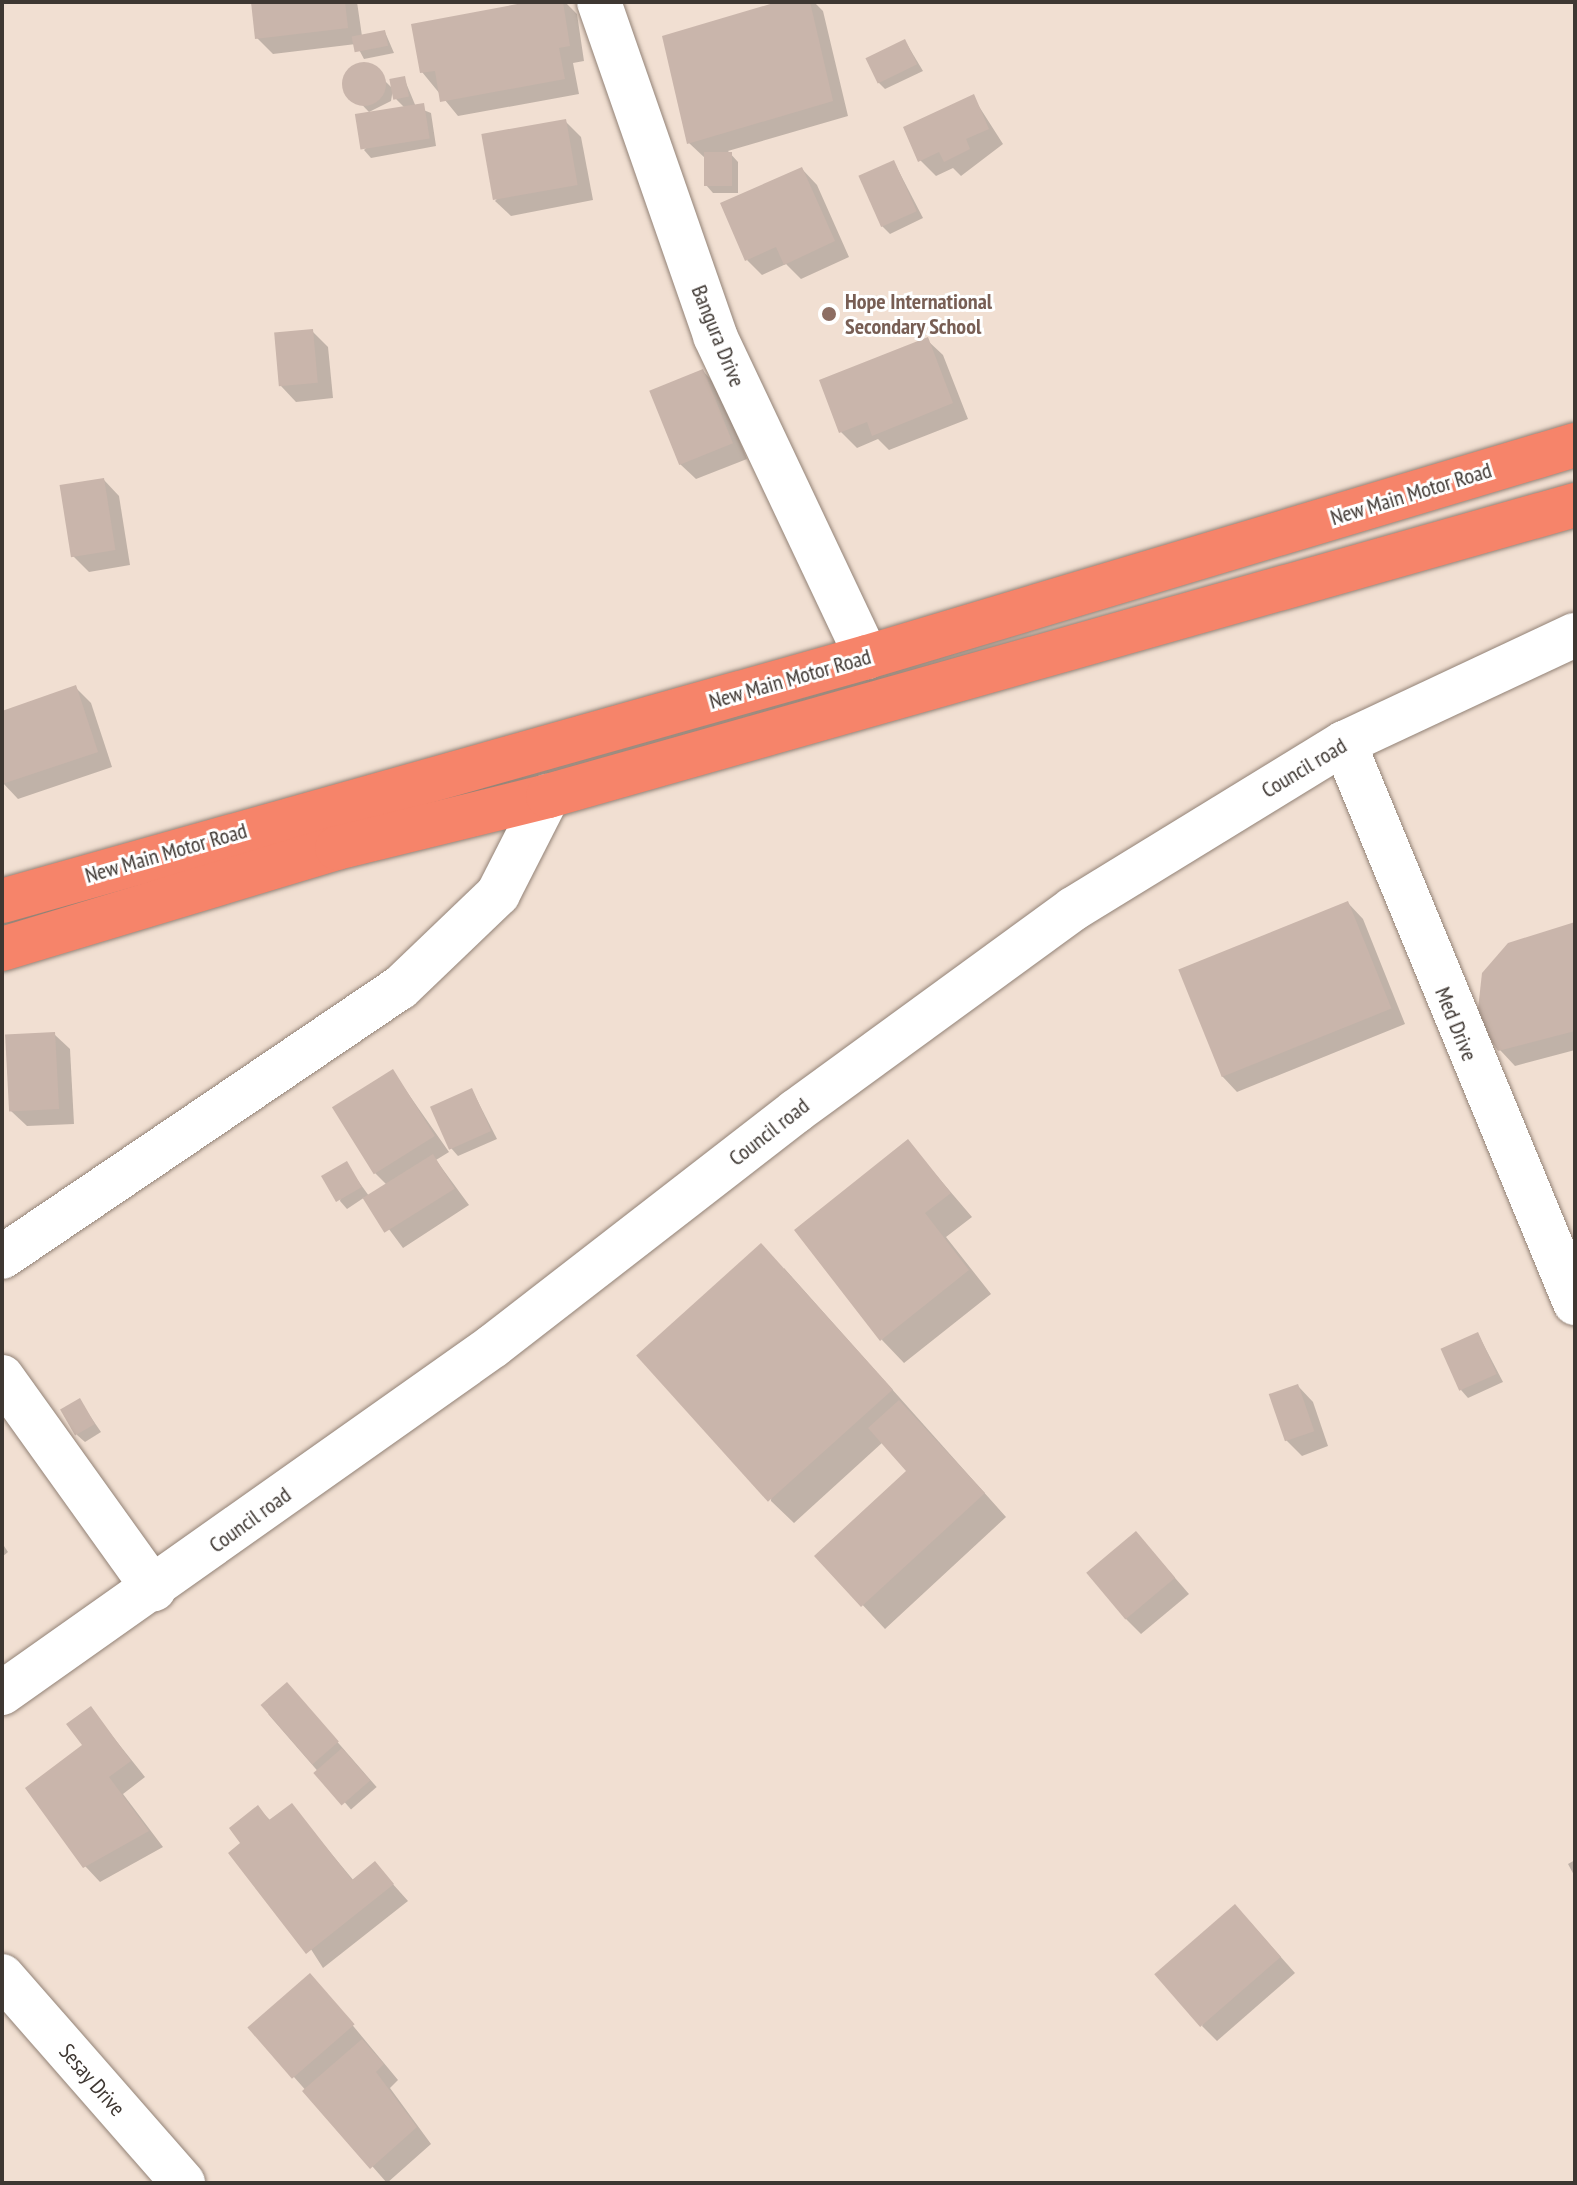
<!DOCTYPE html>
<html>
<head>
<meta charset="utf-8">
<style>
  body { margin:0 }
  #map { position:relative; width:1577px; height:2185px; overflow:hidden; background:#f1dfd2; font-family:"PT Sans Narrow",sans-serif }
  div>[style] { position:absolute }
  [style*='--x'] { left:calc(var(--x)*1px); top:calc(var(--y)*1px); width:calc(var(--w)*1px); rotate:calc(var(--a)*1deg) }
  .shadow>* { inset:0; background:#0003; transform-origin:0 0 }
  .building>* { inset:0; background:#c9b5ab; transform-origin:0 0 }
  .round { border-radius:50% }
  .roads { filter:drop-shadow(0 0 2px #928276) drop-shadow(0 0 2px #928276) }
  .street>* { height:44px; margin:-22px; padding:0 22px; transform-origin:22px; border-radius:22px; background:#fff }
  .highway>* { height:44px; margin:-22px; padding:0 22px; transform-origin:22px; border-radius:22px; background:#f6846a }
  .dots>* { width:22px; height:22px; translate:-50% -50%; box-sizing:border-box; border:4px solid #fff; border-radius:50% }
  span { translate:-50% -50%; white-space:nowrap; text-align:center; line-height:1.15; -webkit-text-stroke:6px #fff; paint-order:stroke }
  .education-label { font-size:22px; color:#785e54; font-weight:700 }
  .left { translate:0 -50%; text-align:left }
  .street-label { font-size:22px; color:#3e3732 }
  .frame { position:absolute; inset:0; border:4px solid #3e3732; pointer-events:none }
</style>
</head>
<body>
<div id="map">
  <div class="shadow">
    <div style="clip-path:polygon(253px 2px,357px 2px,362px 36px,385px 32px,394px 53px,364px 59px,356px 44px,273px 54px,257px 38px)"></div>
    <div style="clip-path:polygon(540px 2px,565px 2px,577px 14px,584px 61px,573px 63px,579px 94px,458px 116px,422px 72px)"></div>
    <div style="clip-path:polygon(784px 2px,814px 2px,823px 11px,848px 116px,728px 151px,738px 162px,738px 193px,713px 193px,706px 185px,706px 159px,689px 143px)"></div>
    <div style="clip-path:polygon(905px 41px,923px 71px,885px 89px,878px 82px)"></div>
    <div style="clip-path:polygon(367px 63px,393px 89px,391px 101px,369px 112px,344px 86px,355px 65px)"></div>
    <div style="clip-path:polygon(404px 78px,416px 107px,431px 113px,436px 146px,371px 158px,364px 150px,406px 109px,396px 99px)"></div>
    <div style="clip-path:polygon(973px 97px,1003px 144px,961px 176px,953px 168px,936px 176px,920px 160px)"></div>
    <div style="clip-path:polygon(565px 121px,581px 137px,593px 200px,511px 216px,495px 201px)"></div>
    <div style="clip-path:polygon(894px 162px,923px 218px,890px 234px,882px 226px)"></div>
    <div style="clip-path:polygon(802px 169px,817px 185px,849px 257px,801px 279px,786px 264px,762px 275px,747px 260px)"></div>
    <div style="clip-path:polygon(312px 331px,328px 347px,333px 398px,296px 402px,281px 386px)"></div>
    <div style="clip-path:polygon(927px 340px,943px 355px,968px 419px,889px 450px,878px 439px,857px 448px,841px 432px)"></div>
    <div style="clip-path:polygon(703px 371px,718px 387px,747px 459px,696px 479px,680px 464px)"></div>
    <div style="clip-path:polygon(104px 480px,119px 496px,130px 565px,89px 572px,73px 556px)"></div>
    <div style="clip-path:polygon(75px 687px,91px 703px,112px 767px,18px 799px,2px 782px,2px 713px)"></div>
    <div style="clip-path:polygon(1348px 903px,1363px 919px,1405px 1024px,1237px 1092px,1222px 1076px)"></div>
    <div style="clip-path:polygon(1575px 924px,1575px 1050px,1515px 1066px,1500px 1050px)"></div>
    <div style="clip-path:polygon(54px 1034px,70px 1049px,74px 1124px,27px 1126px,11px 1111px)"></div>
    <div style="clip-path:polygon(393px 1072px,449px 1152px,436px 1160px,469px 1205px,403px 1248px,365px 1197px,347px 1209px,340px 1201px,346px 1164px,369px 1196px,387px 1185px,375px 1173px)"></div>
    <div style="clip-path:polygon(472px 1090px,497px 1139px,458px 1156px,451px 1148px)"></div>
    <div style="clip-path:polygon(908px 1142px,972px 1217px,946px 1237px,991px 1294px,904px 1363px,882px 1340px)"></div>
    <div style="clip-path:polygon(784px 1268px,1006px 1517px,885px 1629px,817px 1556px,909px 1471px,883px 1442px,794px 1523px,771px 1501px)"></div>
    <div style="clip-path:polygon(1478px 1334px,1503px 1382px,1468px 1398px,1461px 1390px)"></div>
    <div style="clip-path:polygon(1298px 1386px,1313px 1402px,1328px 1446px,1302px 1456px,1286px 1440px)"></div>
    <div style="clip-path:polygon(79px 1400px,101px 1432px,85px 1442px,77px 1435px)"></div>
    <div style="clip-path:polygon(1136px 1533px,1189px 1594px,1141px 1634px,1125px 1618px)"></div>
    <div style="clip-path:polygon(2px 1543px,8px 1552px,2px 1557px)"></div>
    <div style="left:294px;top:1692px;width:126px;height:34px;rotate:49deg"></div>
    <div style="clip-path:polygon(90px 1708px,145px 1777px,123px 1794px,163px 1847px,100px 1882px,85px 1866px)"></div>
    <div style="clip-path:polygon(291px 1805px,354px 1881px,375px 1864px,408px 1901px,323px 1968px,243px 1843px,258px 1808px,271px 1821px)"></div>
    <div style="clip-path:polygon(1575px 1860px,1575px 1877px,1568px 1864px)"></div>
    <div style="clip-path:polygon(1250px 1922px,1295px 1973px,1217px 2041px,1202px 2026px)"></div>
    <div style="clip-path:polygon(325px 1992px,398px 2080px,390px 2088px,431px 2144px,387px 2183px,251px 2028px)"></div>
  </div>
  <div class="building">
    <div style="clip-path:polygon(251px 2px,345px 2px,348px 28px,255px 39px)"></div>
    <div style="clip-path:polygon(528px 2px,563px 2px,570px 46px,559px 48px,565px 79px,440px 102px,435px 71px,420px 73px,411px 24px)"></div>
    <div style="clip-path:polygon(777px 2px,810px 2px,833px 101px,687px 144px,662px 36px)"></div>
    <div style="left:385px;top:30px;width:16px;height:34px;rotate:79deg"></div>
    <div style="left:905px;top:39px;width:28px;height:44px;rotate:64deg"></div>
    <div class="round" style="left:342px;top:62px;width:44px;height:44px"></div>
    <div style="left:405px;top:76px;width:21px;height:16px;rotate:79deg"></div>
    <div style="clip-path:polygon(974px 94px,989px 129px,966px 139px,970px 149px,944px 162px,939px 152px,918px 162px,903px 127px)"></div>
    <div style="left:424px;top:103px;width:36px;height:70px;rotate:81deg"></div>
    <div style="left:566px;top:119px;width:67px;height:86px;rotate:80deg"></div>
    <div style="left:732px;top:152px;width:34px;height:28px;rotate:90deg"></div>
    <div style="left:894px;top:160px;width:56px;height:39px;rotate:66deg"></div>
    <div style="clip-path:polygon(802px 167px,835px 241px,784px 265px,776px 247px,745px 261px,720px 203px)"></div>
    <div style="left:313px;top:329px;width:54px;height:39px;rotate:85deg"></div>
    <div style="clip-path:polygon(928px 337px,953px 403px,872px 436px,867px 422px,839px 433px,819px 380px)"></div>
    <div style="left:703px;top:369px;width:80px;height:58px;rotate:68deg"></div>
    <div style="left:104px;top:478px;width:73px;height:45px;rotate:81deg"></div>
    <div style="clip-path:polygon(76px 685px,98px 752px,2px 784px,2px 711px)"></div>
    <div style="left:1348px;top:901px;width:116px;height:183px;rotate:68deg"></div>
    <div style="clip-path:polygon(1575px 922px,1575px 1031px,1498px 1051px,1477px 1018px,1482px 973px,1508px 943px)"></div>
    <div style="left:55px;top:1032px;width:77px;height:50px;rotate:87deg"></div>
    <div style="left:393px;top:1069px;width:79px;height:72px;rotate:58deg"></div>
    <div style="left:472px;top:1088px;width:47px;height:46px;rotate:66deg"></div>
    <div style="clip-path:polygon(908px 1139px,951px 1193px,925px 1213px,969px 1270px,880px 1341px,794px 1230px)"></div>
    <div style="left:433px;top:1154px;width:41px;height:83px;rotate:58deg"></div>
    <div style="left:347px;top:1161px;width:30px;height:30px;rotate:60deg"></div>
    <div style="left:761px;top:1243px;width:197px;height:168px;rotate:48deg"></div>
    <div style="left:1478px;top:1332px;width:46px;height:41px;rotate:66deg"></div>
    <div style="left:1298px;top:1384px;width:50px;height:31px;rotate:71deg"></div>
    <div style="left:80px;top:1398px;width:30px;height:23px;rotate:60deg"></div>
    <div style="clip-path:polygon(899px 1400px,985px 1493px,861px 1607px,814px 1556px,906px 1471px,868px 1428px)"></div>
    <div style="left:1136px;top:1531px;width:61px;height:65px;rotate:50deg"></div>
    <div style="left:287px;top:1682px;width:79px;height:35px;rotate:49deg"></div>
    <div style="clip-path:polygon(91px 1706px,131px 1761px,109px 1777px,149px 1831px,83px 1868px,25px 1788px,82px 1745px,66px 1724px)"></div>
    <div style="left:342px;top:1748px;width:43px;height:38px;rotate:49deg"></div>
    <div style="clip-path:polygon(292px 1803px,352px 1880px,375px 1861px,394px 1884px,306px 1954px,228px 1853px,240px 1843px,229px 1828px,258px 1805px,269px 1820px)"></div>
    <div style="left:1235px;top:1904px;width:70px;height:107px;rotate:49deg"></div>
    <div style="left:310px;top:1973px;width:68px;height:83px;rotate:49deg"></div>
    <div style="clip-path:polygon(362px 2039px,384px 2064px,376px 2072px,417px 2127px,370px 2169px,302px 2091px)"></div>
  </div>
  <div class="roads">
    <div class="street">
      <div style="--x:599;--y:2;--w:354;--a:70.8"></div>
      <div style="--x:715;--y:336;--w:355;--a:64.7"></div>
      <div style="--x:1344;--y:743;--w:606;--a:67.58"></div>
      <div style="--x:2;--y:1257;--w:480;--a:-34.1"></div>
      <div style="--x:400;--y:988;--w:136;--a:-43.8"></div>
      <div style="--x:498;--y:894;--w:110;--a:-63"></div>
      <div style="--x:2;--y:1377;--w:261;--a:54.4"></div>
      <div style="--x:2;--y:1693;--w:601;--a:-35.25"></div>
      <div style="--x:493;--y:1346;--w:383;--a:-37.8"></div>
      <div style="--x:796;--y:1111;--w:343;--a:-36.1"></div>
      <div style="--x:1073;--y:909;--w:318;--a:-31.5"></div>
      <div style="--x:1344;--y:743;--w:255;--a:-25.1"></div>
      <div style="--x:2;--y:1976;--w:275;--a:48.8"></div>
    </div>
    <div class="highway">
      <div style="--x:2;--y:901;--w:899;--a:-15.75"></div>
      <div style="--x:867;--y:657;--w:739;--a:-16.67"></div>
      <div style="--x:2;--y:949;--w:350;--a:-16.8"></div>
      <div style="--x:337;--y:848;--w:217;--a:-13.8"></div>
      <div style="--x:548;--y:796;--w:1067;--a:-15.82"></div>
    </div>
  </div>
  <div class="dots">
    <div style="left:829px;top:314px;background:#8d6e63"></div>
  </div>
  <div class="education-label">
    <span class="left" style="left:845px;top:314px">Hope International<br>Secondary School</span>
  </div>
  <div class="street-label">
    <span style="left:718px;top:336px;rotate:68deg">Bangura Drive</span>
    <span style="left:1411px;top:494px;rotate:-17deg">New Main Motor Road</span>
    <span style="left:790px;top:679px;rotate:-16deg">New Main Motor Road</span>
    <span style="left:1304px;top:768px;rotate:-31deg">Council road</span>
    <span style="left:166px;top:853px;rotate:-16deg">New Main Motor Road</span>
    <span style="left:1456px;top:1024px;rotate:68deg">Med Drive</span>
    <span style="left:769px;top:1132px;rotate:-38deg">Council road</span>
    <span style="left:250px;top:1520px;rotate:-36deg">Council road</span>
    <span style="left:92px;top:2080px;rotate:49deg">Sesay Drive</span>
  </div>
  <div class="frame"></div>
</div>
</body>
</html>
